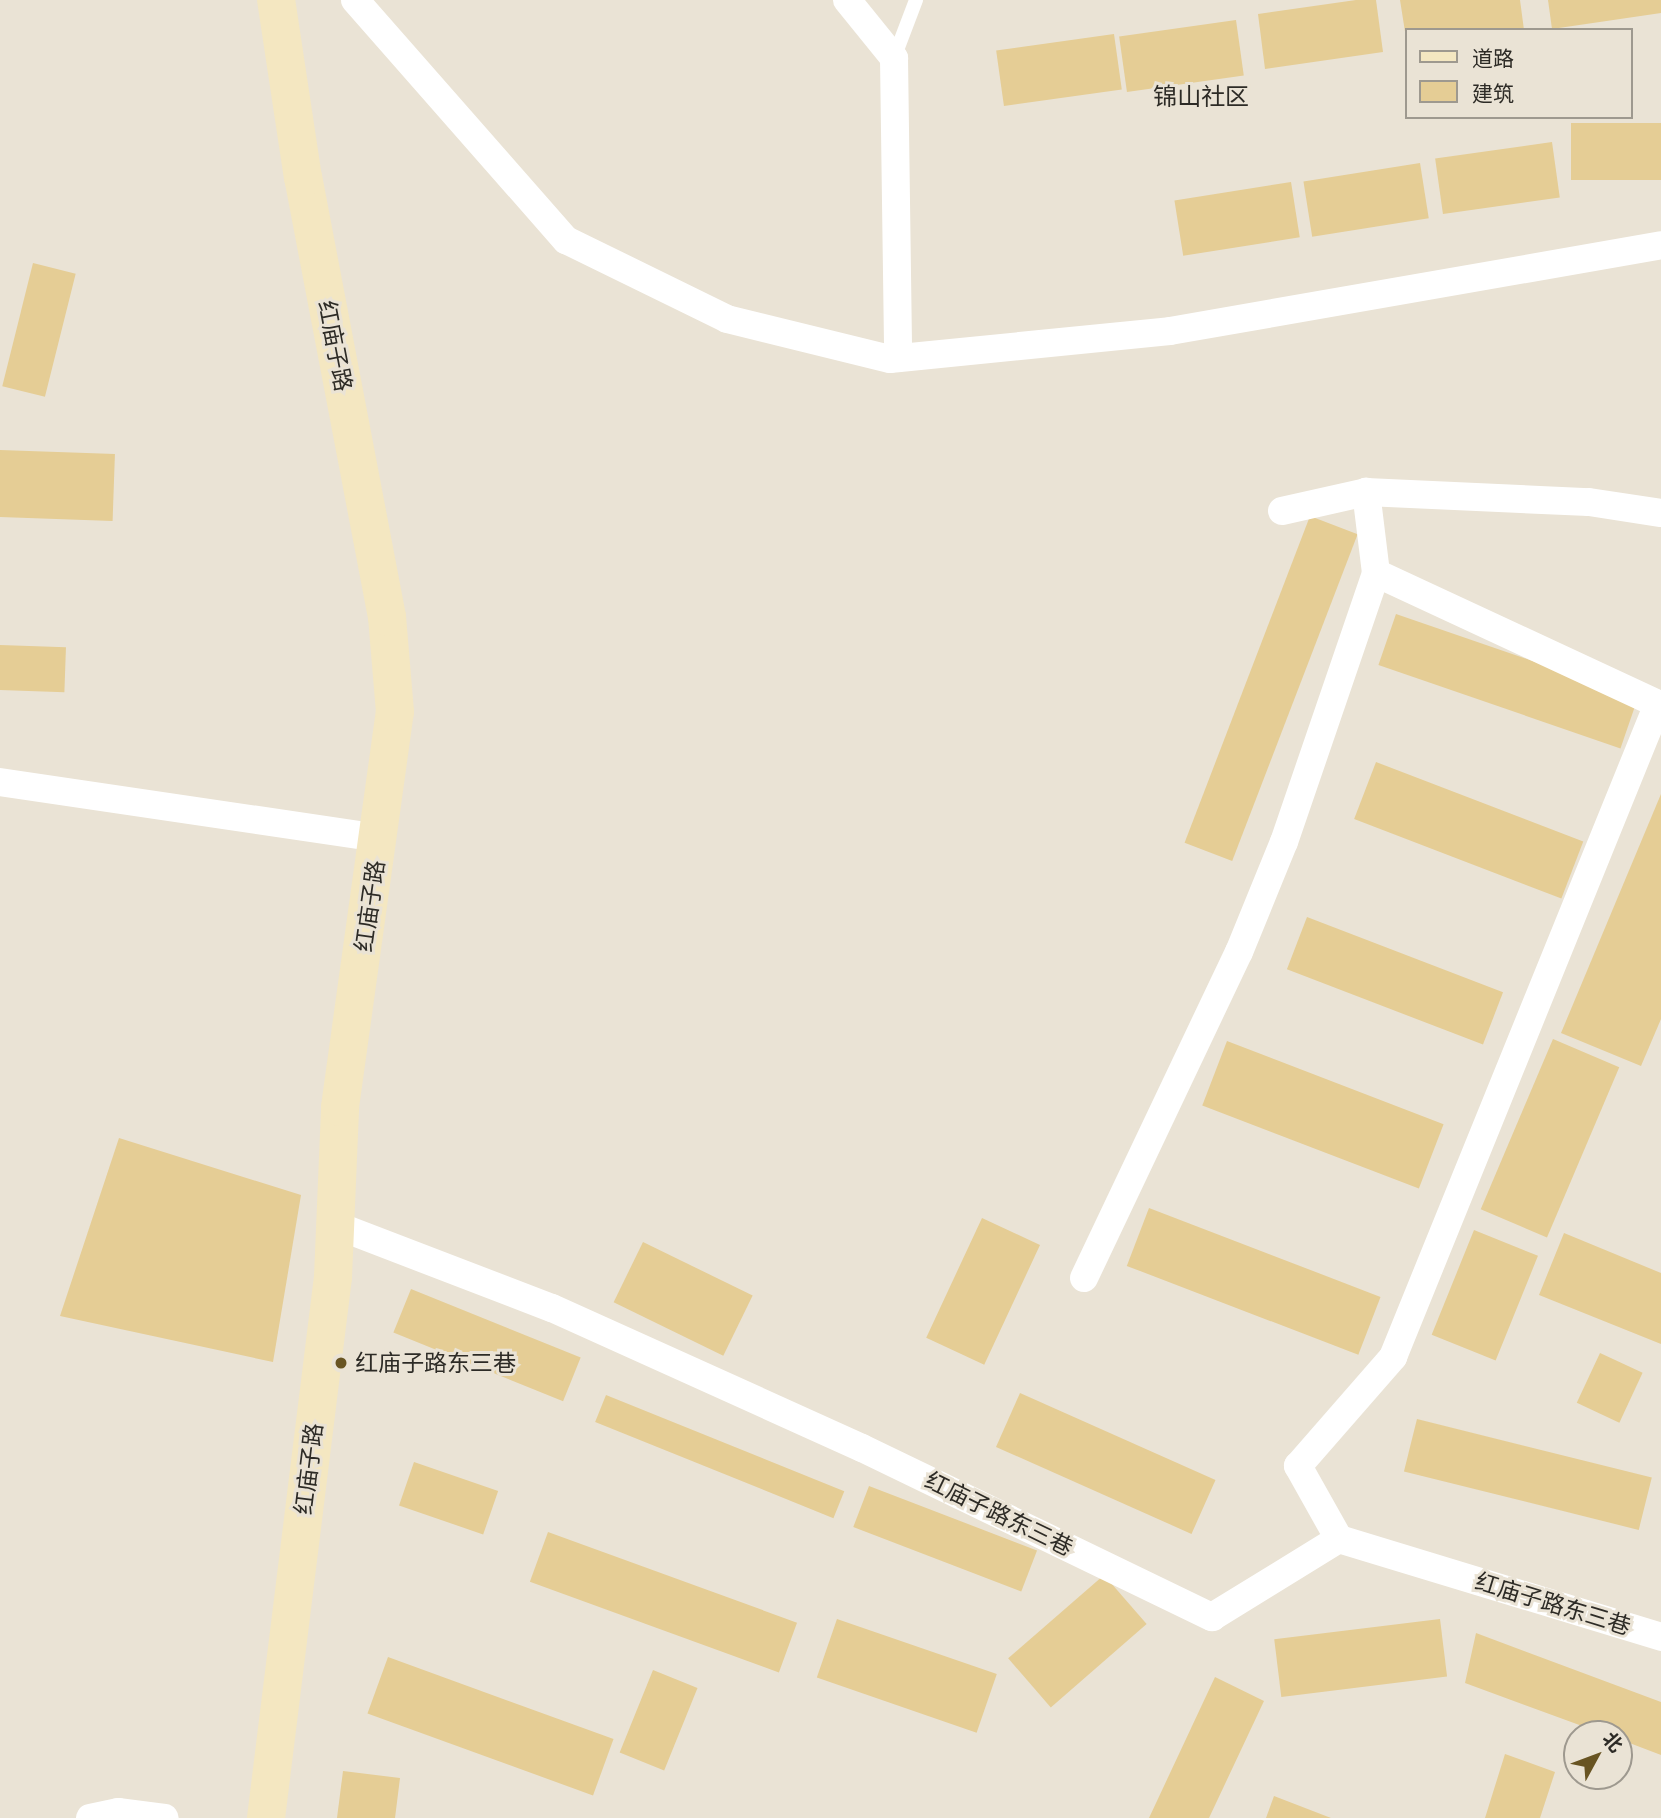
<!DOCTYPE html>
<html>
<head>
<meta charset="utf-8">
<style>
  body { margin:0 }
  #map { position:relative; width:1661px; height:1818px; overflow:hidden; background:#eae3d5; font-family:"Libre Baskerville","Noto Sans SC",serif }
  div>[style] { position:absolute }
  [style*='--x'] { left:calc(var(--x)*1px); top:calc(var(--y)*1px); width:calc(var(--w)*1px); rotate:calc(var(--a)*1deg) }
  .building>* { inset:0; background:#e5cd95; transform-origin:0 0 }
  .lane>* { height:14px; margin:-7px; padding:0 7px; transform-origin:7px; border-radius:7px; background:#fff }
  .street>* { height:28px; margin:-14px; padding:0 14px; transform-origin:14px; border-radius:14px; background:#fff }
  .secondary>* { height:38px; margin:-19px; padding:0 19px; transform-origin:19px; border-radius:19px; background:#f4e7c1 }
  .dots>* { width:19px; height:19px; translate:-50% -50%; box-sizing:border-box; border:4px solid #eae3d5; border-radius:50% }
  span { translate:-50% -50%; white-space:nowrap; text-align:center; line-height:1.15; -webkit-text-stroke:6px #eae3d5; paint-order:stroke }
  .street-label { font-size:23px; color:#2d2b26 }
  .poi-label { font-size:23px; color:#2d2b26 }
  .left { translate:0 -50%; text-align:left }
  .neighbourhood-label { font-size:24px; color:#2d2b26 }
  .legend { position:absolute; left:1405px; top:28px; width:228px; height:91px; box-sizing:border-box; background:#eae3d5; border:2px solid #9e998f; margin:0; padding:9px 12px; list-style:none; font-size:21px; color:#2d2b26 }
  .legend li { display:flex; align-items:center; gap:14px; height:35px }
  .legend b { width:35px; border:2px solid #9e998f }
  .north { position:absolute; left:1563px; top:1720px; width:70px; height:70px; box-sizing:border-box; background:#eae3d5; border:2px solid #9e998f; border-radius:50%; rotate:49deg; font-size:19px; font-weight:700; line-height:28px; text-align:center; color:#2d2b26 }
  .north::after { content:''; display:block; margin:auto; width:24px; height:32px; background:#685422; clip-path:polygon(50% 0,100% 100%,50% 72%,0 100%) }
</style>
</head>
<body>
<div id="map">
  <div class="building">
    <div style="clip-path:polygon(1356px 0,1376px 0,1383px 52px,1265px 69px,1258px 14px)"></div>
    <div style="clip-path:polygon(1400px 0,1520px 0,1524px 30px,1407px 30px,1406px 38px)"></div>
    <div style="clip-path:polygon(1548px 0,1661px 0,1661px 13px,1552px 29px)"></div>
    <div style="left:1236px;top:20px;width:56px;height:118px;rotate:82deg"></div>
    <div style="left:1114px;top:34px;width:56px;height:119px;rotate:82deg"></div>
    <div style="left:1661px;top:123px;width:57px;height:90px;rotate:90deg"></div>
    <div style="left:1552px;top:142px;width:56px;height:118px;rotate:82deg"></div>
    <div style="left:1420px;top:163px;width:56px;height:118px;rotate:81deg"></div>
    <div style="left:1291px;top:182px;width:56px;height:118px;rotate:81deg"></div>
    <div style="left:33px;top:263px;width:44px;height:127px;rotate:14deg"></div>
    <div style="left:0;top:450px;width:115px;height:67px;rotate:2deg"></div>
    <div style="left:1310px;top:516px;width:51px;height:350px;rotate:21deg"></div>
    <div style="left:1396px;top:614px;width:256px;height:54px;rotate:19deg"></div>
    <div style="left:0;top:645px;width:66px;height:45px;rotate:2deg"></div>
    <div style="left:1376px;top:762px;width:222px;height:61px;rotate:21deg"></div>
    <div style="clip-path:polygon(1661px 794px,1661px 1019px,1641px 1066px,1561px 1033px)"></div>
    <div style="left:1307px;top:917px;width:210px;height:56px;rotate:21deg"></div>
    <div style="left:1553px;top:1039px;width:72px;height:185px;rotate:23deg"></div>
    <div style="left:1227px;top:1041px;width:232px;height:69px;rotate:21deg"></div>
    <div style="clip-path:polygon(119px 1138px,301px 1195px,273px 1362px,60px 1316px)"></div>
    <div style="left:1149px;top:1208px;width:248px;height:62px;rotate:21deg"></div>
    <div style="left:982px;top:1218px;width:64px;height:132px;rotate:25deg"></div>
    <div style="left:1474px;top:1230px;width:69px;height:113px;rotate:22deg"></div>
    <div style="clip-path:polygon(1564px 1233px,1661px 1273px,1661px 1344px,1539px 1295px)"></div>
    <div style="left:643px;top:1242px;width:122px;height:67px;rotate:26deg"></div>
    <div style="left:411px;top:1289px;width:183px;height:47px;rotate:22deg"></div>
    <div style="left:1600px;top:1353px;width:47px;height:55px;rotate:25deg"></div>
    <div style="left:1020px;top:1393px;width:214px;height:59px;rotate:24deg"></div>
    <div style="left:606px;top:1395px;width:257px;height:29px;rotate:22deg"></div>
    <div style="left:1417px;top:1419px;width:242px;height:54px;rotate:14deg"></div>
    <div style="left:414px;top:1462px;width:89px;height:46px;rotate:19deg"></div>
    <div style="left:869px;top:1486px;width:180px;height:44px;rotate:21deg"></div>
    <div style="left:548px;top:1532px;width:265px;height:53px;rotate:20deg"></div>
    <div style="left:1104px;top:1575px;width:65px;height:127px;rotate:49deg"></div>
    <div style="left:837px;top:1619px;width:169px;height:62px;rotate:19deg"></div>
    <div style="left:1440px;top:1619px;width:58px;height:167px;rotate:83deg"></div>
    <div style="clip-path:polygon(1476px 1633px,1661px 1702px,1661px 1755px,1619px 1739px,1619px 1734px,1604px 1734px,1465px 1683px)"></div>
    <div style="left:388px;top:1657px;width:240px;height:60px;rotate:20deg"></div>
    <div style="left:653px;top:1670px;width:48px;height:89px;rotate:22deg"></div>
    <div style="clip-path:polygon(1215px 1677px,1264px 1701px,1209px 1818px,1149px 1818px)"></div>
    <div style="clip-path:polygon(1505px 1754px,1555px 1772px,1540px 1818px,1485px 1818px)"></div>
    <div style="clip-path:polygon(343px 1771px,400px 1778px,395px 1818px,337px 1818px)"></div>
    <div style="clip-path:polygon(1274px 1796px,1331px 1818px,1266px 1818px)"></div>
  </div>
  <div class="lane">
    <div style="--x:894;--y:58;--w:62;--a:-69.2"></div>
  </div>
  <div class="street">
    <div style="--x:355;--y:0;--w:320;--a:48.7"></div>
    <div style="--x:566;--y:240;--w:179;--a:26.1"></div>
    <div style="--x:727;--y:319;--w:168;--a:13.8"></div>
    <div style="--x:890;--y:359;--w:281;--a:-5.7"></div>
    <div style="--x:1170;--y:331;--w:498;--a:-9.9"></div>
    <div style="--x:847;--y:0;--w:75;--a:51"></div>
    <div style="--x:894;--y:58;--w:300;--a:89.2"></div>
    <div style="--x:1282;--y:511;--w:86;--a:-12.7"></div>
    <div style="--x:1366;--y:492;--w:223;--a:2.6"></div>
    <div style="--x:1589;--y:502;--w:73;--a:8.7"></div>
    <div style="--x:0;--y:782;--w:384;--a:8.4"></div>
    <div style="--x:338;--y:1226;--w:229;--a:21"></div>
    <div style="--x:552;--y:1308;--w:340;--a:24.3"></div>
    <div style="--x:862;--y:1448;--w:389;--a:25.8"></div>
    <div style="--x:1212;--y:1617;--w:149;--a:-31.6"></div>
    <div style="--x:1339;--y:1539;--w:337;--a:16.9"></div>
    <div style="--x:1084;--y:1278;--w:361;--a:-64.6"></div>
    <div style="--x:1239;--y:952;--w:119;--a:-67.8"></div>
    <div style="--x:1284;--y:842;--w:284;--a:-71.1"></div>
    <div style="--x:1376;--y:573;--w:82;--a:-97"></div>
    <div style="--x:1339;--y:1539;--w:84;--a:-119.3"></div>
    <div style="--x:1298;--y:1466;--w:145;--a:-48.9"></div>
    <div style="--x:1393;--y:1357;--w:705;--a:-67.91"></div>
    <div style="--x:1658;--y:704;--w:311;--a:-155.1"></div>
    <div style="--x:90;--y:1818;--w:29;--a:-12"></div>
    <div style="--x:118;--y:1812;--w:47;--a:7.3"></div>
  </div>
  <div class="secondary">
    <div style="--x:266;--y:1818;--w:545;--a:-82.94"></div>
    <div style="--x:333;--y:1277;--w:170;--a:-87.6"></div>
    <div style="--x:340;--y:1107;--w:399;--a:-82.1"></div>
    <div style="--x:395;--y:712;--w:95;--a:-94.8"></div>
    <div style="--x:387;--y:617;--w:447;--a:-100.8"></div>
    <div style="--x:303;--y:178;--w:180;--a:-98.6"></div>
  </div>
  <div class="dots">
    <div style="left:341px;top:1363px;background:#685422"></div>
  </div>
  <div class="street-label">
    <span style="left:335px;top:346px;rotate:79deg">红庙子路</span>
    <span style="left:370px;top:906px;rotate:-82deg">红庙子路</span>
    <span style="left:309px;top:1469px;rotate:-83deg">红庙子路</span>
    <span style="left:999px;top:1514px;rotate:26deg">红庙子路东三巷</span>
    <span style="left:1553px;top:1604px;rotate:17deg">红庙子路东三巷</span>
  </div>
  <div class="poi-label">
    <span class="left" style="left:355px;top:1363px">红庙子路东三巷</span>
  </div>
  <div class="neighbourhood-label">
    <span style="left:1201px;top:97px">锦山社区</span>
  </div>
  <ul class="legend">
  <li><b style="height:9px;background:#f4e7c1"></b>道路</li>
  <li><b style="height:19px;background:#e5cd95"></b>建筑</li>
  </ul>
  <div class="north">北</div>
</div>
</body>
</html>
